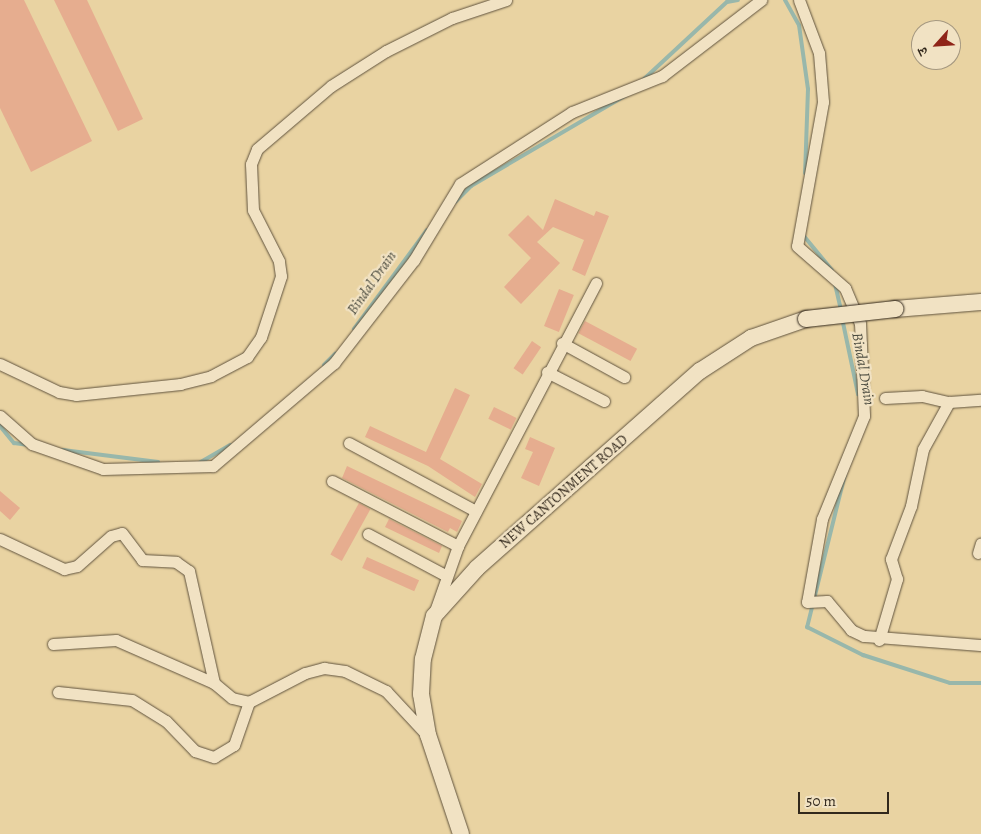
<!DOCTYPE html>
<html>
<head>
<meta charset="utf-8">
<style>
  body { margin:0 }
  #map { position:relative; width:981px; height:834px; overflow:hidden; background:#e9d3a2; font-family:Alegreya,"Noto Serif Devanagari",serif }
  div>[style] { position:absolute }
  [style*='--x'] { left:calc(var(--x)*1px); top:calc(var(--y)*1px); width:calc(var(--w)*1px); rotate:calc(var(--a)*1deg) }
  .stream>* { height:4px; margin:-2px; padding:0 2px; transform-origin:2px; border-radius:2px; background:#98b7ab }
  .building>* { inset:0; background:#e6ad8f; transform-origin:0 0 }
  .roads { filter:drop-shadow(0 0 1px #60533e) drop-shadow(0 0 1px #60533e) }
  .street>* { height:11px; margin:-5.5px; padding:0 5.5px; transform-origin:5.5px; border-radius:5.5px; background:#f1e2c3 }
  .secondary>* { height:16px; margin:-8px; padding:0 8px; transform-origin:8px; border-radius:8px; background:#f1e2c3 }
  .bridges { filter:drop-shadow(0 0 1px #32281c) drop-shadow(0 0 1px #32281c) }
  .secondary-bridge>* { height:16px; margin:-8px; padding:0 8px; transform-origin:8px; border-radius:8px; background:#f1e2c3 }
  span { translate:-50% -50%; white-space:nowrap; text-align:center; line-height:1.15; -webkit-text-stroke:4.5px #f1e2c3; paint-order:stroke }
  .street-label { font-size:14px; color:#32281c }
  .water-label { font-size:15px; color:#4c4c40; font-style:italic }
  .north { position:absolute; left:911px; top:20px; width:50px; height:50px; box-sizing:border-box; background:#f1e2c3; border:1px solid #a59880; border-radius:50%; rotate:244deg; font-size:14px; font-weight:700; line-height:20px; text-align:center; color:#32281c }
  .north::after { content:''; display:block; margin:auto; width:18px; height:22px; background:#8f2418; clip-path:polygon(50% 0,100% 100%,50% 72%,0 100%) }
  .scale { position:absolute; left:798px; top:792px; width:91px; height:22px; box-sizing:border-box; border:2px solid #32281c; border-top:0; padding-left:6px; font-size:15px; line-height:18px; white-space:nowrap; color:#32281c; -webkit-text-stroke:4px #f1e2c3; paint-order:stroke }
</style>
</head>
<body>
<div id="map">
  <div class="stream">
    <div style="--x:785;--y:0;--w:29;--a:61"></div>
    <div style="--x:799;--y:25;--w:65;--a:82"></div>
    <div style="--x:808;--y:89;--w:84;--a:92"></div>
    <div style="--x:644;--y:79;--w:113;--a:-42.9"></div>
    <div style="--x:727;--y:2;--w:11;--a:-10"></div>
    <div style="--x:455;--y:202;--w:23;--a:-45"></div>
    <div style="--x:471;--y:186;--w:180;--a:-30.4"></div>
    <div style="--x:803;--y:235;--w:45;--a:50.4"></div>
    <div style="--x:835;--y:284;--w:28;--a:77"></div>
    <div style="--x:842;--y:318;--w:78;--a:78.1"></div>
    <div style="--x:354;--y:329;--w:123;--a:-53.6"></div>
    <div style="--x:324;--y:365;--w:16;--a:-45"></div>
    <div style="--x:0;--y:426;--w:22;--a:51"></div>
    <div style="--x:14;--y:443;--w:15;--a:8"></div>
    <div style="--x:63;--y:450;--w:96;--a:7.2"></div>
    <div style="--x:199;--y:463;--w:36;--a:-30"></div>
    <div style="--x:845;--y:474;--w:158;--a:103.9"></div>
    <div style="--x:807;--y:627;--w:63;--a:26.6"></div>
    <div style="--x:863;--y:655;--w:91;--a:17.8"></div>
    <div style="--x:950;--y:683;--w:31;--a:0"></div>
  </div>
  <div class="building">
    <div style="clip-path:polygon(0 0,24px 0,92px 141px,31px 172px,0 108px)"></div>
    <div style="clip-path:polygon(54px 0,87px 0,143px 119px,118px 131px)"></div>
    <div style="clip-path:polygon(555px 199px,594px 216px,596px 211px,609px 216px,585px 276px,572px 270px,584px 240px,553px 227px,537px 242px,560px 263px,521px 304px,504px 287px,531px 258px,508px 235px,528px 215px,543px 230px)"></div>
    <div style="left:559px;top:289px;width:16px;height:40px;rotate:22deg"></div>
    <div style="left:585px;top:321px;width:59px;height:14px;rotate:28deg"></div>
    <div style="left:532px;top:341px;width:11px;height:33px;rotate:34deg"></div>
    <div style="clip-path:polygon(455px 388px,470px 395px,440px 459px,482px 484px,475px 497px,428px 466px,365px 437px,370px 426px,426px 452px)"></div>
    <div style="left:494px;top:407px;width:25px;height:13px;rotate:26deg"></div>
    <div style="clip-path:polygon(530px 437px,555px 448px,539px 486px,521px 478px,533px 452px,525px 449px)"></div>
    <div style="clip-path:polygon(347px 466px,462px 521px,457px 532px,450px 528px,448px 532px,342px 478px)"></div>
    <div style="clip-path:polygon(0 491px,20px 508px,10px 520px,0 511px)"></div>
    <div style="left:359px;top:503px;width:13px;height:59px;rotate:29deg"></div>
    <div style="clip-path:polygon(389px 519px,442px 546px,439px 553px,385px 527px)"></div>
    <div style="left:367px;top:557px;width:57px;height:12px;rotate:24deg"></div>
  </div>
  <div class="roads">
    <div class="street">
      <div style="--x:799;--y:0;--w:57;--a:69.3"></div>
      <div style="--x:819;--y:53;--w:49;--a:85.3"></div>
      <div style="--x:823;--y:102;--w:146;--a:100.2"></div>
      <div style="--x:797;--y:246;--w:64;--a:41.2"></div>
      <div style="--x:845;--y:288;--w:38;--a:67"></div>
      <div style="--x:860;--y:323;--w:93;--a:87.5"></div>
      <div style="--x:864;--y:416;--w:111;--a:112.2"></div>
      <div style="--x:822;--y:519;--w:84;--a:100.2"></div>
      <div style="--x:807;--y:602;--w:20;--a:-3"></div>
      <div style="--x:827;--y:601;--w:38;--a:50"></div>
      <div style="--x:851;--y:630;--w:14;--a:25"></div>
      <div style="--x:864;--y:636;--w:117;--a:4.4"></div>
      <div style="--x:562;--y:343;--w:71;--a:28.7"></div>
      <div style="--x:0;--y:364;--w:65;--a:25.4"></div>
      <div style="--x:59;--y:392;--w:17;--a:10"></div>
      <div style="--x:76;--y:395;--w:105;--a:-6"></div>
      <div style="--x:180;--y:384;--w:32;--a:-14"></div>
      <div style="--x:211;--y:376;--w:41;--a:-27.8"></div>
      <div style="--x:247;--y:357;--w:24;--a:-55"></div>
      <div style="--x:261;--y:337;--w:64;--a:-71.8"></div>
      <div style="--x:281;--y:276;--w:15;--a:-98"></div>
      <div style="--x:279;--y:261;--w:57;--a:-117"></div>
      <div style="--x:253;--y:210;--w:46;--a:-92.5"></div>
      <div style="--x:251;--y:164;--w:16;--a:-68"></div>
      <div style="--x:257;--y:149;--w:97;--a:-40.4"></div>
      <div style="--x:331;--y:86;--w:65;--a:-32.5"></div>
      <div style="--x:386;--y:51;--w:74;--a:-26.6"></div>
      <div style="--x:452;--y:18;--w:57;--a:-18.4"></div>
      <div style="--x:547;--y:372;--w:64;--a:27"></div>
      <div style="--x:885;--y:398;--w:37;--a:-3"></div>
      <div style="--x:922;--y:396;--w:28;--a:13"></div>
      <div style="--x:0;--y:416;--w:43;--a:41.2"></div>
      <div style="--x:32;--y:444;--w:75;--a:19.4"></div>
      <div style="--x:103;--y:469;--w:110;--a:-1.6"></div>
      <div style="--x:213;--y:466;--w:159;--a:-40.4"></div>
      <div style="--x:334;--y:363;--w:130;--a:-52.2"></div>
      <div style="--x:414;--y:260;--w:89;--a:-58.8"></div>
      <div style="--x:460;--y:184;--w:133;--a:-32.7"></div>
      <div style="--x:572;--y:112;--w:97;--a:-21.8"></div>
      <div style="--x:662;--y:76;--w:125;--a:-37.5"></div>
      <div style="--x:349;--y:443;--w:144;--a:28.2"></div>
      <div style="--x:332;--y:481;--w:142;--a:27.3"></div>
      <div style="--x:368;--y:534;--w:89;--a:28"></div>
      <div style="--x:0;--y:539;--w:71;--a:25.1"></div>
      <div style="--x:64;--y:569;--w:13;--a:-13"></div>
      <div style="--x:77;--y:566;--w:45;--a:-41.4"></div>
      <div style="--x:111;--y:536;--w:11;--a:-15"></div>
      <div style="--x:122;--y:533;--w:34;--a:53"></div>
      <div style="--x:142;--y:560;--w:34;--a:3"></div>
      <div style="--x:176;--y:562;--w:16;--a:35"></div>
      <div style="--x:189;--y:571;--w:115;--a:77.4"></div>
      <div style="--x:214;--y:683;--w:23;--a:40"></div>
      <div style="--x:232;--y:698;--w:17;--a:13"></div>
      <div style="--x:249;--y:702;--w:63;--a:-27.4"></div>
      <div style="--x:305;--y:673;--w:20;--a:-15"></div>
      <div style="--x:324;--y:668;--w:21;--a:8"></div>
      <div style="--x:345;--y:671;--w:46;--a:26"></div>
      <div style="--x:386;--y:691;--w:60;--a:47"></div>
      <div style="--x:978;--y:553;--w:10;--a:-73"></div>
      <div style="--x:435;--y:611;--w:69;--a:-70.5"></div>
      <div style="--x:458;--y:546;--w:297;--a:-62.3"></div>
      <div style="--x:879;--y:640;--w:64;--a:-73.6"></div>
      <div style="--x:897;--y:579;--w:21;--a:-107"></div>
      <div style="--x:891;--y:559;--w:57;--a:-69.3"></div>
      <div style="--x:911;--y:506;--w:58;--a:-78.1"></div>
      <div style="--x:923;--y:449;--w:54;--a:-61"></div>
      <div style="--x:949;--y:402;--w:32;--a:-4"></div>
      <div style="--x:53;--y:644;--w:63;--a:-3.6"></div>
      <div style="--x:116;--y:640;--w:107;--a:23.7"></div>
      <div style="--x:58;--y:692;--w:74;--a:6.2"></div>
      <div style="--x:132;--y:700;--w:40;--a:32"></div>
      <div style="--x:166;--y:721;--w:42;--a:46"></div>
      <div style="--x:195;--y:751;--w:20;--a:18"></div>
      <div style="--x:214;--y:757;--w:23;--a:-31"></div>
      <div style="--x:234;--y:745;--w:46;--a:-70.8"></div>
    </div>
    <div class="secondary">
      <div style="--x:895;--y:309;--w:86;--a:-4.7"></div>
      <div style="--x:461;--y:834;--w:104;--a:-108.4"></div>
      <div style="--x:428;--y:735;--w:42;--a:-99.7"></div>
      <div style="--x:421;--y:694;--w:35;--a:-87"></div>
      <div style="--x:423;--y:659;--w:44;--a:-75.7"></div>
      <div style="--x:434;--y:616;--w:64;--a:-48.1"></div>
      <div style="--x:477;--y:568;--w:298;--a:-41.5"></div>
      <div style="--x:700;--y:371;--w:61;--a:-32.9"></div>
      <div style="--x:751;--y:338;--w:58;--a:-19.1"></div>
    </div>
  </div>
  <div class="bridges">
    <div class="secondary-bridge">
      <div style="--x:806;--y:319;--w:90;--a:-6.4"></div>
    </div>
  </div>
  <div class="street-label">
    <span style="left:564px;top:492px;rotate:-41deg">NEW CANTONMENT ROAD</span>
  </div>
  <div class="water-label">
    <span style="left:372px;top:283px;rotate:-55deg">Bindal Drain</span>
    <span style="left:863px;top:369px;rotate:80deg">Bindal Drain</span>
  </div>
  <div class="north">उ</div>
  <div class="scale">50 m</div>
</div>
</body>
</html>
